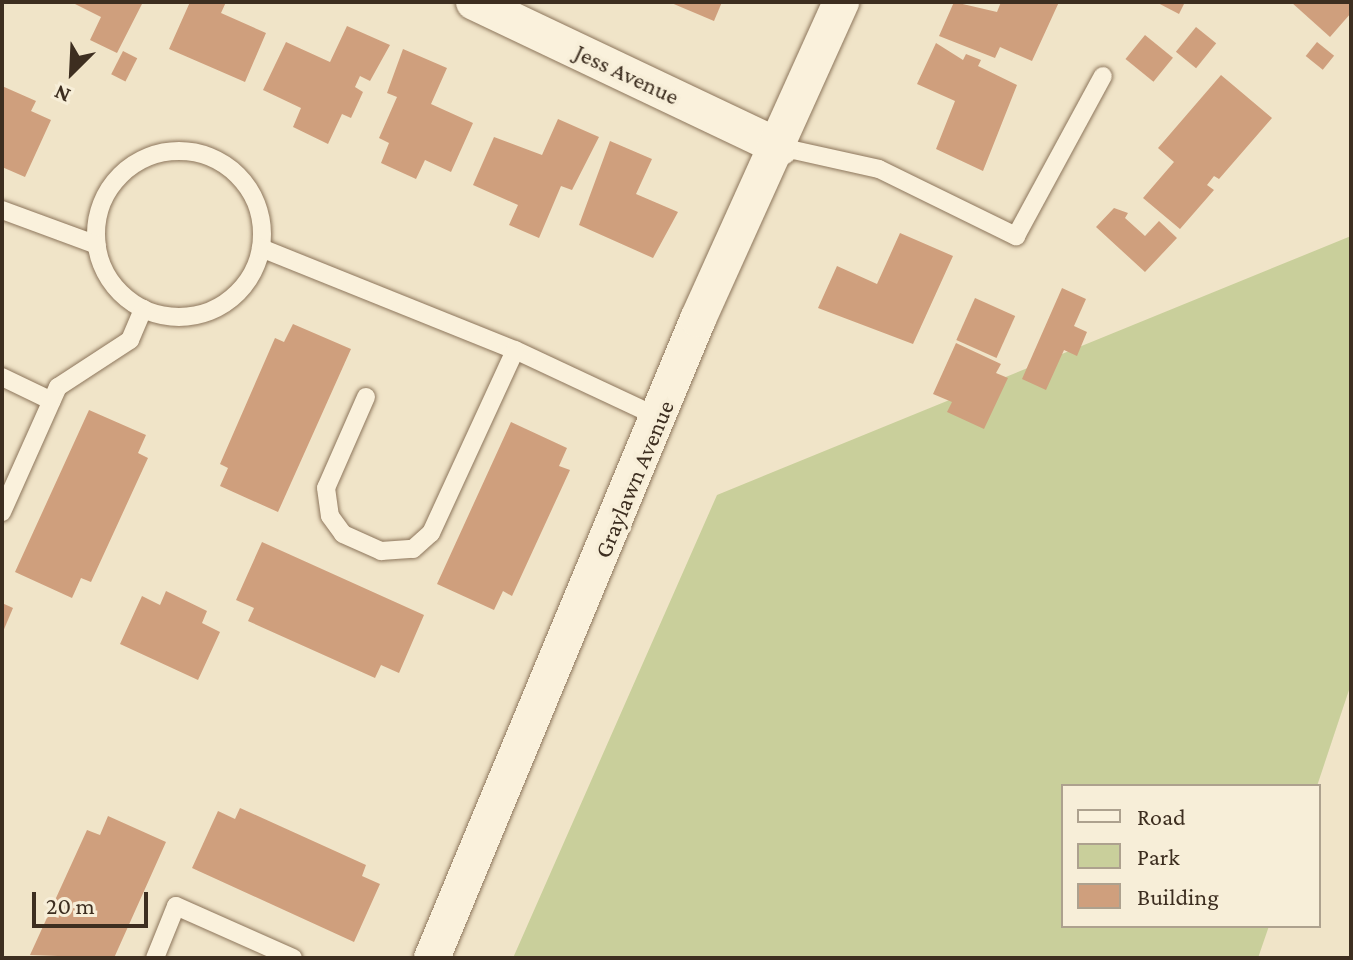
<!DOCTYPE html>
<html>
<head>
<meta charset="utf-8">
<style>
  body { margin:0 }
  #map { position:relative; width:1353px; height:960px; overflow:hidden; background:#f0e4c8; font-family:"Crimson Pro",serif }
  div>[style] { position:absolute }
  [style*='--x'] { left:calc(var(--x)*1px); top:calc(var(--y)*1px); width:calc(var(--w)*1px); rotate:calc(var(--a)*1deg) }
  .green>* { inset:0; background:#c9cf9b }
  .building>* { inset:0; background:#cf9f7d; transform-origin:0 0 }
  .roads { filter:drop-shadow(0 0 2px #8d765c) drop-shadow(0 0 2px #8d765c) }
  .lane>* { height:18px; margin:-9px; padding:0 9px; transform-origin:9px; border-radius:9px; background:#faf1dc }
  .lane>.ring { margin:-9px; padding:0; box-sizing:content-box; background:none; border:18px solid #faf1dc; border-radius:50% }
  .street>* { height:36px; margin:-18px; padding:0 18px; transform-origin:18px; border-radius:18px; background:#faf1dc }
  span { translate:-50% -50%; white-space:nowrap; text-align:center; line-height:1.15; -webkit-text-stroke:7px #f7eed8; paint-order:stroke }
  .street-label { font-size:24px; color:#3d2e20 }
  .frame { position:absolute; inset:0; border:4px solid #3d2e20; pointer-events:none }
  .legend { position:absolute; left:1061px; top:784px; width:260px; height:144px; box-sizing:border-box; background:#f7eed8; border:2px solid #ada18e; margin:0; padding:10px 14px; list-style:none; font-size:24px; color:#3d2e20 }
  .legend li { display:flex; align-items:center; gap:16px; height:40px }
  .legend b { width:40px; border:2px solid #ada18e }
  .north { position:absolute; left:32px; top:32px; width:80px; height:80px; -webkit-text-stroke:6px #f7eed8; paint-order:stroke; rotate:204deg; font-size:22px; font-weight:700; line-height:32px; text-align:center; color:#3d2e20 }
  .north::after { content:''; display:block; margin:auto; width:28px; height:36px; background:#3d2e20; clip-path:polygon(50% 0,100% 100%,50% 72%,0 100%) }
  .scale { position:absolute; left:32px; top:892px; width:116px; height:36px; box-sizing:border-box; border:4px solid #3d2e20; border-top:0; padding-left:10px; font-size:24px; line-height:28px; white-space:nowrap; color:#3d2e20; -webkit-text-stroke:6px #f7eed8; paint-order:stroke }
</style>
</head>
<body>
<div id="map">
  <div class="green">
    <div style="clip-path:polygon(1351px 236px,1351px 684px,1317px 786px,1063px 786px,1063px 926px,1269px 926px,1258px 958px,513px 958px,717px 495px)"></div>
  </div>
  <div class="building">
    <div style="clip-path:polygon(71px 2px,143px 2px,117px 53px,90px 40px,101px 17px)"></div>
    <div style="clip-path:polygon(190px 2px,226px 2px,221px 13px,266px 33px,245px 82px,169px 49px)"></div>
    <div style="clip-path:polygon(669px 2px,722px 2px,714px 21px)"></div>
    <div style="clip-path:polygon(954px 2px,997px 12px,1001px 2px,1059px 2px,1032px 61px,1000px 47px,995px 58px,939px 36px)"></div>
    <div style="clip-path:polygon(1156px 2px,1185px 2px,1179px 14px)"></div>
    <div style="clip-path:polygon(1291px 2px,1351px 2px,1351px 13px,1330px 37px)"></div>
    <div style="clip-path:polygon(347px 26px,390px 45px,370px 81px,360px 76px,355px 87px,363px 92px,351px 118px,342px 114px,328px 144px,293px 127px,301px 108px,263px 90px,286px 42px,330px 62px)"></div>
    <div style="left:1196px;top:27px;width:26px;height:32px;rotate:39deg"></div>
    <div style="left:1145px;top:35px;width:36px;height:31px;rotate:39deg"></div>
    <div style="left:1317px;top:42px;width:22px;height:18px;rotate:39deg"></div>
    <div style="clip-path:polygon(936px 43px,963px 60px,966px 54px,981px 60px,978px 66px,1017px 85px,983px 171px,936px 149px,955px 101px,917px 84px)"></div>
    <div style="clip-path:polygon(403px 49px,447px 68px,431px 104px,473px 123px,451px 172px,425px 160px,416px 179px,381px 163px,389px 143px,379px 138px,397px 97px,387px 93px)"></div>
    <div style="left:123px;top:51px;width:16px;height:26px;rotate:27deg"></div>
    <div style="clip-path:polygon(1221px 75px,1272px 118px,1219px 179px,1214px 176px,1207px 185px,1214px 190px,1180px 229px,1143px 198px,1174px 162px,1158px 148px)"></div>
    <div style="clip-path:polygon(2px 86px,36px 101px,31px 111px,51px 120px,25px 177px,2px 167px)"></div>
    <div style="clip-path:polygon(558px 119px,599px 137px,572px 190px,561px 186px,539px 238px,509px 225px,518px 205px,473px 185px,494px 137px,542px 155px)"></div>
    <div style="clip-path:polygon(610px 141px,652px 159px,636px 194px,678px 212px,653px 258px,579px 225px)"></div>
    <div style="clip-path:polygon(1114px 208px,1128px 213px,1125px 218px,1145px 236px,1159px 221px,1177px 238px,1145px 272px,1096px 227px)"></div>
    <div style="clip-path:polygon(900px 233px,953px 256px,913px 344px,818px 308px,837px 266px,877px 284px)"></div>
    <div style="clip-path:polygon(1062px 288px,1086px 299px,1074px 326px,1087px 332px,1077px 356px,1064px 350px,1046px 390px,1022px 379px)"></div>
    <div style="left:975px;top:298px;width:44px;height:46px;rotate:24deg"></div>
    <div style="clip-path:polygon(293px 324px,351px 349px,278px 512px,220px 486px,228px 468px,220px 464px,275px 338px,284px 342px)"></div>
    <div style="clip-path:polygon(956px 343px,1001px 364px,996px 373px,1008px 378px,984px 429px,947px 412px,952px 402px,933px 394px)"></div>
    <div style="clip-path:polygon(89px 410px,146px 435px,138px 453px,148px 458px,91px 582px,81px 578px,72px 598px,15px 572px)"></div>
    <div style="clip-path:polygon(511px 422px,567px 448px,559px 466px,570px 470px,512px 596px,503px 591px,494px 610px,437px 584px)"></div>
    <div style="clip-path:polygon(262px 542px,424px 615px,399px 673px,381px 665px,375px 678px,248px 621px,254px 608px,236px 600px)"></div>
    <div style="clip-path:polygon(166px 591px,207px 611px,202px 623px,220px 632px,198px 680px,120px 644px,142px 596px,160px 605px)"></div>
    <div style="clip-path:polygon(2px 603px,13px 608px,2px 634px)"></div>
    <div style="clip-path:polygon(240px 808px,366px 865px,362px 876px,380px 884px,354px 942px,192px 868px,218px 811px,235px 819px)"></div>
    <div style="clip-path:polygon(108px 816px,166px 842px,114px 958px,30px 955px,87px 830px,100px 835px)"></div>
  </div>
  <div class="roads">
    <div class="lane">
      <div style="--x:780;--y:147;--w:101;--a:12.5"></div>
      <div style="--x:879;--y:169;--w:153;--a:26.1"></div>
      <div style="--x:1016;--y:236;--w:182;--a:-61.5"></div>
      <div class="ring" style="left:96px;top:151px;width:148px;height:148px"></div>
      <div style="--x:2;--y:210;--w:101;--a:20.2"></div>
      <div style="--x:261;--y:248;--w:274;--a:21.9"></div>
      <div style="--x:515;--y:350;--w:160;--a:25.1"></div>
      <div style="--x:2;--y:377;--w:55;--a:25.6"></div>
      <div style="--x:366;--y:397;--w:99;--a:113.7"></div>
      <div style="--x:326;--y:488;--w:28;--a:82"></div>
      <div style="--x:330;--y:516;--w:22;--a:54"></div>
      <div style="--x:343;--y:534;--w:42;--a:24.1"></div>
      <div style="--x:381;--y:551;--w:32;--a:-4"></div>
      <div style="--x:413;--y:549;--w:24;--a:-42"></div>
      <div style="--x:431;--y:533;--w:201;--a:-65.3"></div>
      <div style="--x:2;--y:512;--w:137;--a:-65.9"></div>
      <div style="--x:58;--y:387;--w:86;--a:-33.1"></div>
      <div style="--x:130;--y:340;--w:34;--a:-67"></div>
      <div style="--x:155;--y:958;--w:56;--a:-68"></div>
      <div style="--x:176;--y:906;--w:128;--a:24"></div>
    </div>
    <div class="street">
      <div style="--x:474;--y:2;--w:339;--a:25.4"></div>
      <div style="--x:432;--y:958;--w:692;--a:-67.4"></div>
      <div style="--x:698;--y:319;--w:348;--a:-65.7"></div>
    </div>
  </div>
  <div class="street-label">
    <span style="left:627px;top:74px;rotate:25deg">Jess Avenue</span>
    <span style="left:634px;top:479px;rotate:-67deg">Graylawn Avenue</span>
  </div>
  <div class="frame"></div>
  <ul class="legend">
  <li><b style="height:10px;background:#faf1dc"></b>Road</li>
  <li><b style="height:22px;background:#c9cf9b"></b>Park</li>
  <li><b style="height:22px;background:#cf9f7d"></b>Building</li>
  </ul>
  <div class="north">N</div>
  <div class="scale">20 m</div>
</div>
</body>
</html>
